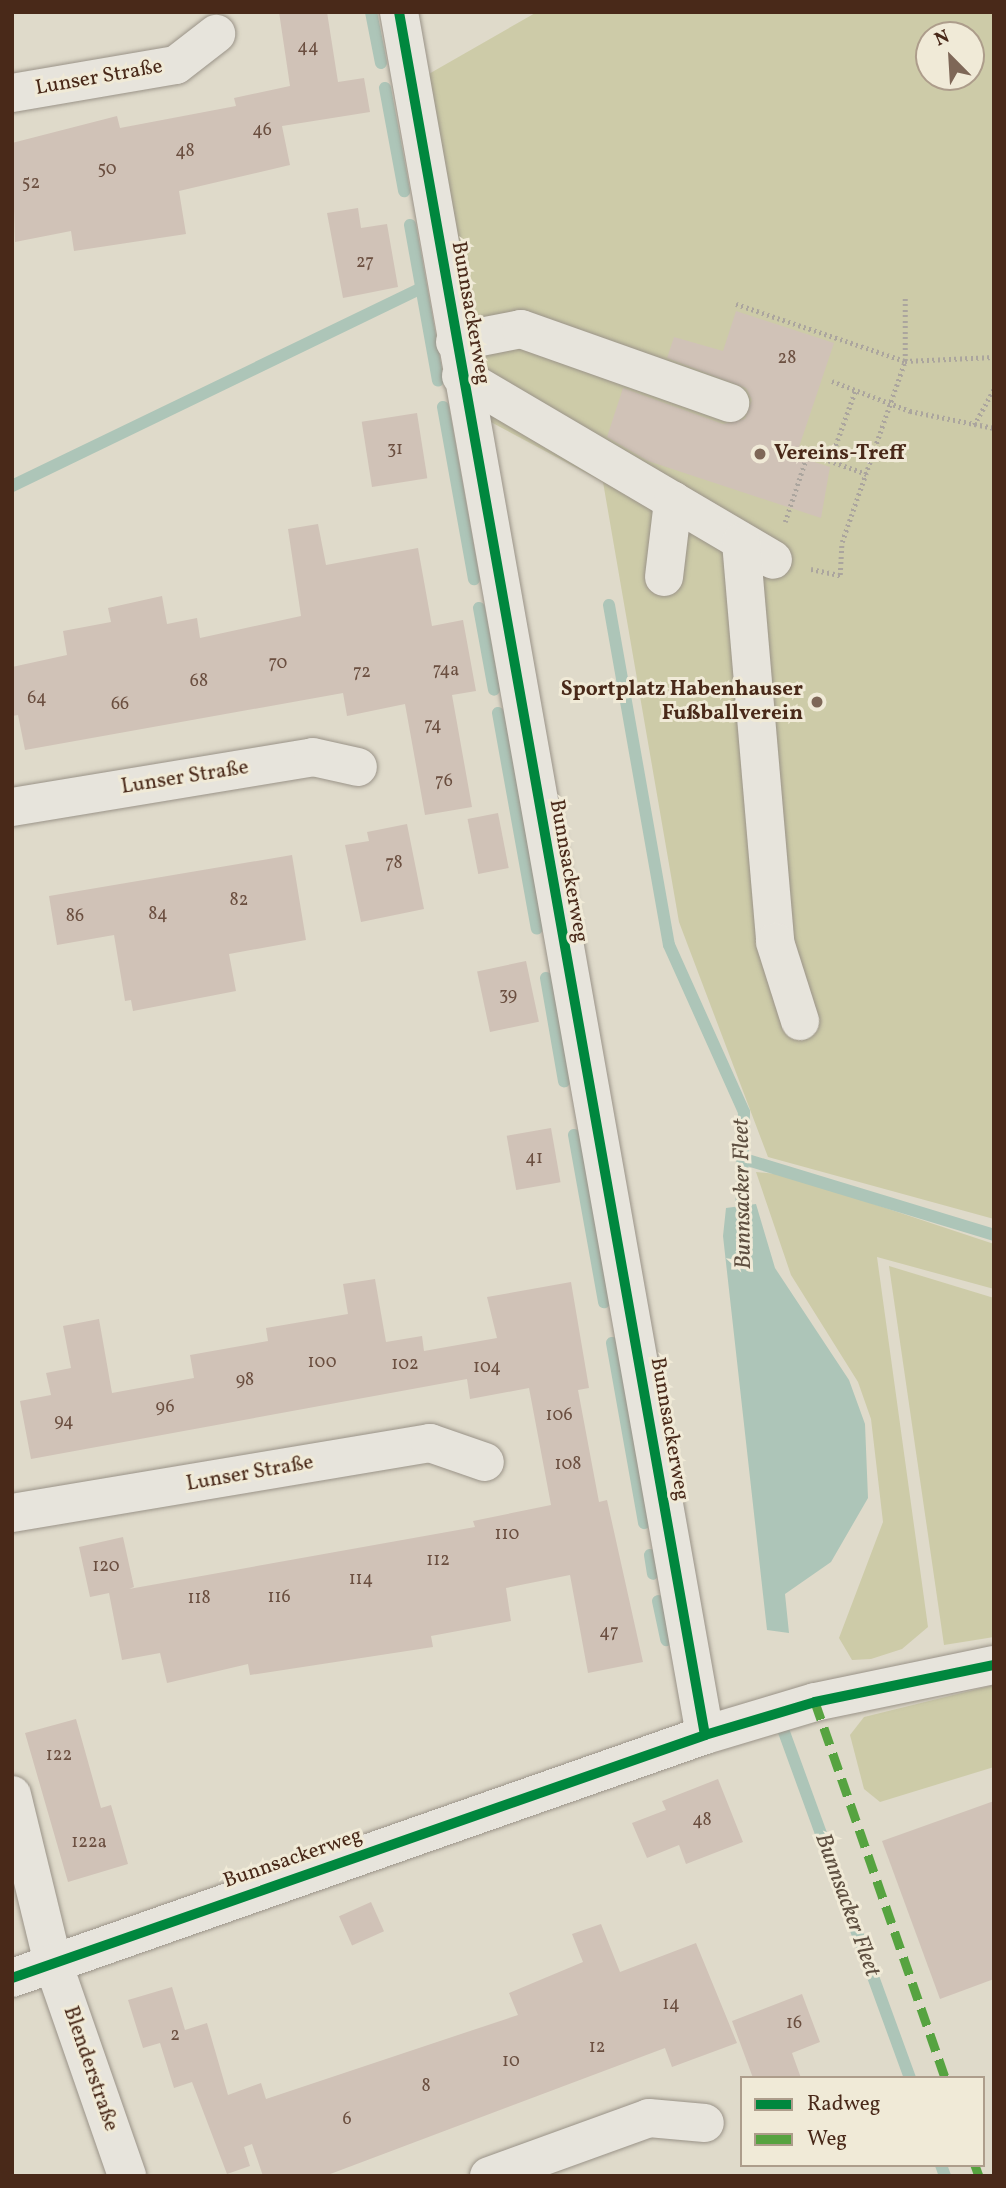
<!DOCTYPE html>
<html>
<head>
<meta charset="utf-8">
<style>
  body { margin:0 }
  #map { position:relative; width:1006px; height:2188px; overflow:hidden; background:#dfdaca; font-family:Vollkorn,serif }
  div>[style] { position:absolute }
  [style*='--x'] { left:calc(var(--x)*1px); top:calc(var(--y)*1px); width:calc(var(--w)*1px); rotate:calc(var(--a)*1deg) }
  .green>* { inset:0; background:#cdcba8 }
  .water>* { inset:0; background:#adc5b8 }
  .stream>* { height:12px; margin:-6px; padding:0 6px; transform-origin:6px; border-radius:6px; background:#adc5b8 }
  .building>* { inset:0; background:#d0c2b7; transform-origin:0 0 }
  .path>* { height:4.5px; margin-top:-2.25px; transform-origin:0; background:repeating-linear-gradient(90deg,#aba59e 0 2px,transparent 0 5.5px) }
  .roads { filter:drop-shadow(0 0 2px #9a9388) drop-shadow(0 0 2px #9a9388) }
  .minor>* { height:38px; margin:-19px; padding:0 19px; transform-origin:19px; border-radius:19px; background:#e7e4dc }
  .quiet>* { height:9px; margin-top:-4.5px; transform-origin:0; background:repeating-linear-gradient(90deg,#56a340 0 18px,transparent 0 27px) }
  .cycleway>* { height:10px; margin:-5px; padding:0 5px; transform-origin:5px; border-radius:5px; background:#00873e }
  .dots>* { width:19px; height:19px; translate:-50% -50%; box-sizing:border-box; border:4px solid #f0ead7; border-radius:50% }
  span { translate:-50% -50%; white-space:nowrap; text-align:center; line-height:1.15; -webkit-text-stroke:6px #f0ead7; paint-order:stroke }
  .number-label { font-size:18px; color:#6b4f40 }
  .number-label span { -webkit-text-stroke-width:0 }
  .street-label { font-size:21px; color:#492919 }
  .poi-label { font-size:21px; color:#492919; font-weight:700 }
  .left { translate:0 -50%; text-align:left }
  .right { translate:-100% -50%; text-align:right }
  .water-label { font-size:23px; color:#5d4e3f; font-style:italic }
  .frame { position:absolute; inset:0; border:14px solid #492919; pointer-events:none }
  .legend { position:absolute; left:740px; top:2076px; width:245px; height:91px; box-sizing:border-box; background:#f0ead7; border:2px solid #ad9d8b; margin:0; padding:9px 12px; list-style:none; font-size:21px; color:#492919 }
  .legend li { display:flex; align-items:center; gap:14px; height:35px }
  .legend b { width:35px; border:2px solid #ad9d8b }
  .north { position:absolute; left:915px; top:21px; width:70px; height:70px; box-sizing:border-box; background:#f0ead7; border:2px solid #ad9d8b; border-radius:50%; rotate:336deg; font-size:19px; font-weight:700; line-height:28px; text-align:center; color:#492919 }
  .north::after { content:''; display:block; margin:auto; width:24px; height:32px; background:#7e6757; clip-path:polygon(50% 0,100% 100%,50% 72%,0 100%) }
</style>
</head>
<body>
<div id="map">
  <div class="green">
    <div style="clip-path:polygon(evenodd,537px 12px,994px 12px,994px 1219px,768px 1157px,679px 922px,603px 482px,489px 421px,427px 75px,537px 12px,929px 35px,971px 35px,971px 77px,929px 77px,929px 35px)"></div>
    <div style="clip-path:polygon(756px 1172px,786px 1175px,994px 1244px,994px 1289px,877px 1257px,928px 1627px,902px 1649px,871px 1659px,852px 1660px,839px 1638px,883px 1522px,871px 1419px,858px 1382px,791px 1275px)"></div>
    <div style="clip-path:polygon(889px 1266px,994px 1298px,994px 1637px,944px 1645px)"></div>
    <div style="clip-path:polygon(994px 1685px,994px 1767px,880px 1802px,864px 1789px,850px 1735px,864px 1717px)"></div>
  </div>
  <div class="water">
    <div style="clip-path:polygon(756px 1204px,775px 1268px,849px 1380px,865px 1424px,868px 1498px,831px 1562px,785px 1594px,789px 1633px,767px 1630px,723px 1236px,726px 1208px)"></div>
  </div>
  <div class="stream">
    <div style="--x:371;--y:12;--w:52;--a:78.9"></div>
    <div style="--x:385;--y:88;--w:105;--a:79.5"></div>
    <div style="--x:410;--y:225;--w:158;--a:79.8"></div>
    <div style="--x:443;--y:407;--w:175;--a:79.8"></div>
    <div style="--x:12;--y:486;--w:454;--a:-25.8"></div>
    <div style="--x:609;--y:605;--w:345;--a:80"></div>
    <div style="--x:669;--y:945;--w:183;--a:65.8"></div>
    <div style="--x:744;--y:1112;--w:108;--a:91.6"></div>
    <div style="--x:479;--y:608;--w:83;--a:79.6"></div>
    <div style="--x:498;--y:713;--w:219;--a:79.8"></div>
    <div style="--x:546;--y:978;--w:105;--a:80.1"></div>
    <div style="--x:574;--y:1135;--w:170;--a:79.8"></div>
    <div style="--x:741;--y:1158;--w:264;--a:16.9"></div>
    <div style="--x:612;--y:1343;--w:183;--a:79.9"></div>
    <div style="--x:650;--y:1555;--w:19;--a:81"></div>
    <div style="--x:658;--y:1601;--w:40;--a:78"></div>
    <div style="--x:784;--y:1732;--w:368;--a:70"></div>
    <div style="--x:941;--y:2165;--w:12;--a:70"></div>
  </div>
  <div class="building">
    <div style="clip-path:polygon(279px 12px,327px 12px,338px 82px,364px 78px,370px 112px,282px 126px,290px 165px,179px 191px,186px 234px,74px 251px,71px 231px,15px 242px,12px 143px,117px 116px,120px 128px,236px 106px,234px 98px,290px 86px)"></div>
    <div style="clip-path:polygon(358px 208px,361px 228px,387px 224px,398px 287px,343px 298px,327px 213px)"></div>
    <div style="clip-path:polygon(736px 311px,834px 343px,796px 456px,830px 467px,821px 518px,648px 461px,607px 437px,623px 388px,723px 424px,745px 419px,752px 400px,746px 388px,667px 358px,674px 337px,723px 351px)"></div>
    <div style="left:417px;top:413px;width:66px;height:56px;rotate:81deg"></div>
    <div style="clip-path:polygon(318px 524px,326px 565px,418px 548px,432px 626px,463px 620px,476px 691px,452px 695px,472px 807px,425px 815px,405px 704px,347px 716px,343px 693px,25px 750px,18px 715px,12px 716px,12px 667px,67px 655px,63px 631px,111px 622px,108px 608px,162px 596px,167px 624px,197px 618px,200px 638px,301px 616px,288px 529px)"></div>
    <div style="left:498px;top:813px;width:56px;height:31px;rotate:79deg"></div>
    <div style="clip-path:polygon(407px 824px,424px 909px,361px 922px,345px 845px,369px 841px,367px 832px)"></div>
    <div style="clip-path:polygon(292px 855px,306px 940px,229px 954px,236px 991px,133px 1011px,131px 1000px,125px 1001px,114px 935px,57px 945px,49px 896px)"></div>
    <div style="left:526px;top:961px;width:62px;height:50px;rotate:78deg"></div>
    <div style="left:551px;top:1128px;width:55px;height:45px;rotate:80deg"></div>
    <div style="clip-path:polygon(375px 1279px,386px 1342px,422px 1336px,424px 1351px,497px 1338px,487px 1297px,571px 1282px,589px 1388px,578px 1390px,599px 1502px,607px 1500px,643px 1662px,588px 1673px,570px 1575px,506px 1588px,511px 1621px,431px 1636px,433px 1647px,250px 1675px,248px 1664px,167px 1683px,160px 1653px,122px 1660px,109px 1593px,90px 1597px,79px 1547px,123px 1537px,134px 1587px,129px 1589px,475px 1527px,473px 1521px,551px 1505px,529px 1388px,470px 1399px,467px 1379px,31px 1459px,20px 1401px,51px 1395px,46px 1373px,71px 1368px,63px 1326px,99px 1319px,112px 1393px,194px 1378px,190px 1355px,268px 1341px,266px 1328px,348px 1314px,343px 1284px)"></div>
    <div style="clip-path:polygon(76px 1719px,101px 1808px,111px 1805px,128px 1864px,68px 1882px,25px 1733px)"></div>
    <div style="clip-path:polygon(718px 1779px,743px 1842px,686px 1864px,679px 1845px,647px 1858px,632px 1823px,666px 1810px,662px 1801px)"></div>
    <div style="clip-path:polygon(994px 1801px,994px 1979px,940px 1999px,882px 1841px)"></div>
    <div style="left:371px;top:1902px;width:32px;height:35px;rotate:66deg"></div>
    <div style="clip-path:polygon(601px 1924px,620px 1972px,696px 1943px,737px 2043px,672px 2067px,665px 2048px,325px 2176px,263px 2176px,252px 2144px,244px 2147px,250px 2166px,227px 2174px,192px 2082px,174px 2088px,160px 2043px,143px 2048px,128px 2000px,172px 1987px,185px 2030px,207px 2023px,228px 2095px,261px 2083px,266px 2099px,518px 2015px,509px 1993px,583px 1962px,572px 1934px)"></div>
    <div style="clip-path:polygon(802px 1994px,820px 2042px,792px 2053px,801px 2078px,753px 2078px,732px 2021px)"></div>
  </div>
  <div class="path">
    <div style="--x:736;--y:304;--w:178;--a:18.6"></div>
    <div style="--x:905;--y:361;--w:89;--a:-2.6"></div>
    <div style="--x:832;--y:381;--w:84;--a:21"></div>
    <div style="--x:910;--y:411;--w:86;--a:11.4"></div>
    <div style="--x:974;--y:425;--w:41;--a:-60.9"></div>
    <div style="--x:830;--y:461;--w:74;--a:-70.3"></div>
    <div style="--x:785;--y:522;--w:73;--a:-71.6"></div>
    <div style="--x:808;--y:453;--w:63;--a:19.6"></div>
    <div style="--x:811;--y:569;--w:30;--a:12"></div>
    <div style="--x:840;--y:575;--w:33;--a:-87"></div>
    <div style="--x:842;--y:542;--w:192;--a:-70.8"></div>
    <div style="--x:905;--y:361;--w:66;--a:-90"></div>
  </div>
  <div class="roads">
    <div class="minor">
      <div style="--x:399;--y:12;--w:1750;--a:79.93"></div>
      <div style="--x:12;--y:93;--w:166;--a:-9.7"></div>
      <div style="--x:176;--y:65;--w:51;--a:-37.8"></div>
      <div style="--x:455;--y:342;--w:67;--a:-11.1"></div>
      <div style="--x:521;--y:329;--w:222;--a:19.5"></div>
      <div style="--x:461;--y:376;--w:362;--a:30.5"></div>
      <div style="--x:741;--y:542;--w:401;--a:85.1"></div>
      <div style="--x:775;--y:942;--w:83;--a:72.4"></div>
      <div style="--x:664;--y:577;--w:77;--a:-83.2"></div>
      <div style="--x:12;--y:807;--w:305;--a:-9.4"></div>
      <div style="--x:313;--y:757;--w:46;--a:12.5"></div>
      <div style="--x:12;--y:1513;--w:424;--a:-9.5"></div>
      <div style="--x:430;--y:1443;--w:58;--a:19.1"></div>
      <div style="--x:12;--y:1795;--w:173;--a:76.3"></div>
      <div style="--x:53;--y:1963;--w:225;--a:70.8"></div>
      <div style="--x:12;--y:1978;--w:734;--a:-19.32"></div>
      <div style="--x:705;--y:1735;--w:115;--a:-16.7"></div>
      <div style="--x:815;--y:1702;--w:183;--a:-11.7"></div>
      <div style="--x:489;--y:2176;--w:170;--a:-19.9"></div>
      <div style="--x:649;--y:2118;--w:56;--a:5.1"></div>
    </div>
  </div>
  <div class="quiet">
    <div style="--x:815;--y:1702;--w:398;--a:70.9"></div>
    <div style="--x:975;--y:2165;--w:12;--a:70"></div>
  </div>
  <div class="cycleway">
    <div style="--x:399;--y:12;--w:1750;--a:79.93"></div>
    <div style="--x:12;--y:1978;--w:734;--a:-19.32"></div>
    <div style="--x:705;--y:1735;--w:115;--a:-16.7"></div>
    <div style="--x:815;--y:1702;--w:183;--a:-11.7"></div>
  </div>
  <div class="dots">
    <div style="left:760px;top:454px;background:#7e6757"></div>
    <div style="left:817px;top:702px;background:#7e6757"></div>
  </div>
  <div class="number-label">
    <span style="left:308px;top:48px">44</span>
    <span style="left:262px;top:131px">46</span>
    <span style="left:185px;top:152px">48</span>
    <span style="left:107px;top:170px">50</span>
    <span style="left:31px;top:184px">52</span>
    <span style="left:365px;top:263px">27</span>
    <span style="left:787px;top:359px">28</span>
    <span style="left:395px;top:450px">31</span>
    <span style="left:278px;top:664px">70</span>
    <span style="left:446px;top:671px">74a</span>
    <span style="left:362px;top:673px">72</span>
    <span style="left:199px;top:682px">68</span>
    <span style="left:37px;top:699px">64</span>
    <span style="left:120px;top:705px">66</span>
    <span style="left:433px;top:726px">74</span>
    <span style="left:444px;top:782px">76</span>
    <span style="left:394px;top:864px">78</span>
    <span style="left:239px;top:901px">82</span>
    <span style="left:158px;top:915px">84</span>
    <span style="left:75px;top:917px">86</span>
    <span style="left:508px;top:996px">39</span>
    <span style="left:534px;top:1159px">41</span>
    <span style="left:322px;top:1363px">100</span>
    <span style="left:405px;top:1365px">102</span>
    <span style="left:487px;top:1368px">104</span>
    <span style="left:245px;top:1381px">98</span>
    <span style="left:165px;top:1408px">96</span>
    <span style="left:559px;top:1416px">106</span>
    <span style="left:64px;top:1422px">94</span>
    <span style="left:568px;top:1465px">108</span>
    <span style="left:507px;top:1535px">110</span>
    <span style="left:438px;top:1561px">112</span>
    <span style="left:106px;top:1567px">120</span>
    <span style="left:361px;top:1580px">114</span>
    <span style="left:279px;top:1598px">116</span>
    <span style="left:199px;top:1599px">118</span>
    <span style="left:609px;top:1633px">47</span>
    <span style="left:59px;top:1756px">122</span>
    <span style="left:702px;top:1821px">48</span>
    <span style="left:89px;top:1843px">122a</span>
    <span style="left:671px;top:2005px">14</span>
    <span style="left:794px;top:2024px">16</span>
    <span style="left:175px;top:2036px">2</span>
    <span style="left:597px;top:2048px">12</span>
    <span style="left:511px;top:2062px">10</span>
    <span style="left:426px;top:2087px">8</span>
    <span style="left:347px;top:2120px">6</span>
  </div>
  <div class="street-label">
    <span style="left:99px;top:78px;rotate:-10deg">Lunser Straße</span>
    <span style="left:470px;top:313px;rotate:80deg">Bunnsackerweg</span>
    <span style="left:185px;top:778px;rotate:-9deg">Lunser Straße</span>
    <span style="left:568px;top:871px;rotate:80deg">Bunnsackerweg</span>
    <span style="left:669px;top:1429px;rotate:80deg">Bunnsackerweg</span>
    <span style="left:250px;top:1474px;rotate:-10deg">Lunser Straße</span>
    <span style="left:293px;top:1859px;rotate:-19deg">Bunnsackerweg</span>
    <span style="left:90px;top:2069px;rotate:71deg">Blenderstraße</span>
  </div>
  <div class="poi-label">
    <span class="left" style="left:774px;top:454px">Vereins-Treff</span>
    <span class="right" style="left:803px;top:702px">Sportplatz Habenhauser<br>Fußballverein</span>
  </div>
  <div class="water-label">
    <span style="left:743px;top:1194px;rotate:-91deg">Bunnsacker Fleet</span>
    <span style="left:847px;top:1905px;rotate:70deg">Bunnsacker Fleet</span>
  </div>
  <div class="frame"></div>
  <ul class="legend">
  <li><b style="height:9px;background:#00873e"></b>Radweg</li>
  <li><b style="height:9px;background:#56a340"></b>Weg</li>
  </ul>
  <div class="north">N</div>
</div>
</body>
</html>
